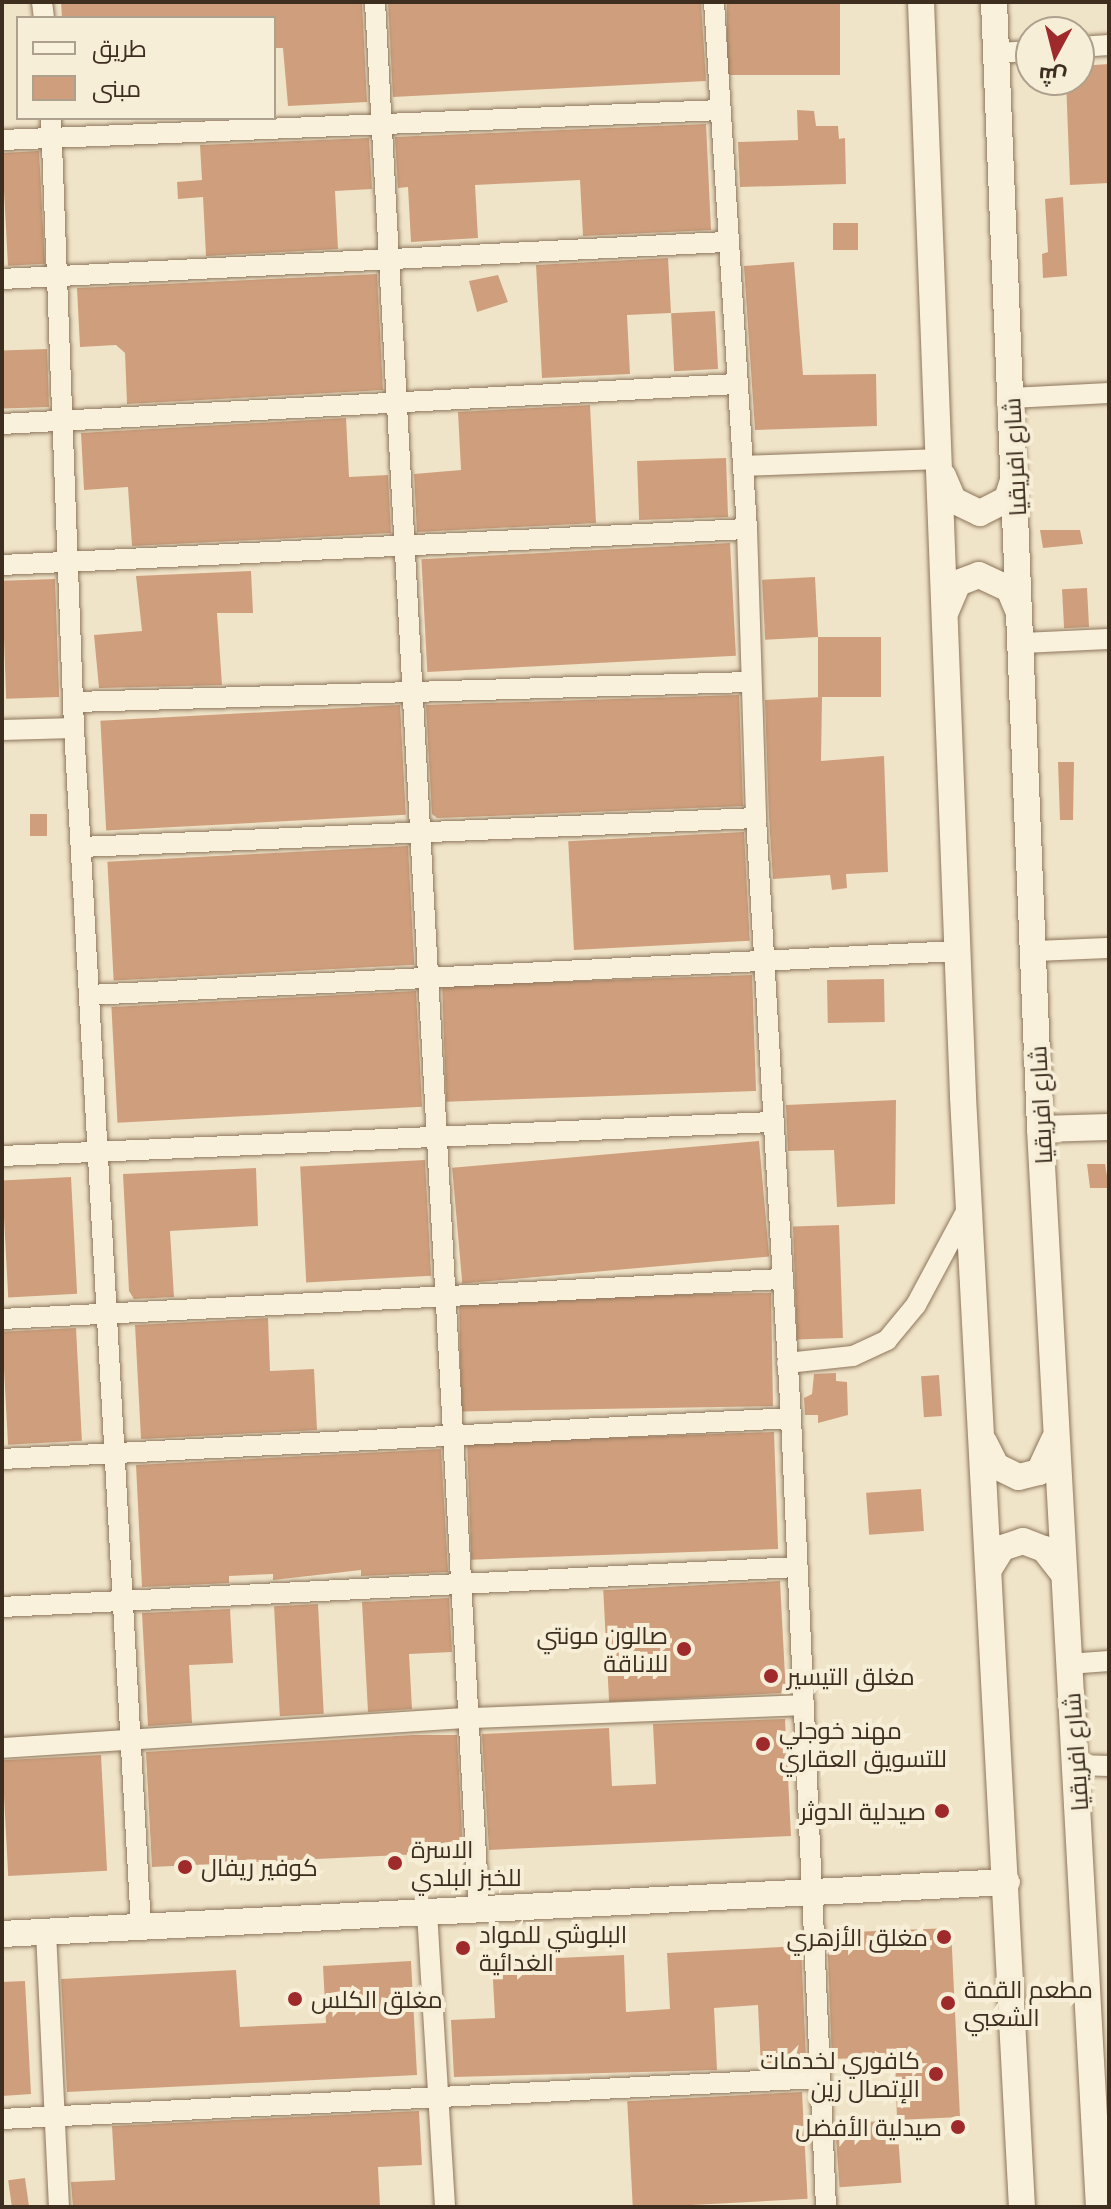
<!DOCTYPE html>
<html>
<head>
<meta charset="utf-8">
<style>
  body { margin:0 }
  #map { position:relative; width:1111px; height:2209px; overflow:hidden; background:#f0e4c8; font-family:"Playfair Display",Cairo,serif }
  div>[style] { position:absolute }
  [style*='--x'] { left:calc(var(--x)*1px); top:calc(var(--y)*1px); width:calc(var(--w)*1px); rotate:calc(var(--a)*1deg) }
  .building>* { inset:0; background:#cf9f7d; transform-origin:0 0 }
  .roads { filter:drop-shadow(0 0 2px #8d765c) drop-shadow(0 0 2px #8d765c) }
  .minor>* { height:20px; margin:-10px; padding:0 10px; transform-origin:10px; border-radius:10px; background:#faf1dc }
  .tertiary>* { height:26px; margin:-13px; padding:0 13px; transform-origin:13px; border-radius:13px; background:#faf1dc }
  .dots>* { width:22px; height:22px; translate:-50% -50%; box-sizing:border-box; border:4px solid #f7eed8; border-radius:50% }
  span { translate:-50% -50%; white-space:nowrap; text-align:center; line-height:1.15; -webkit-text-stroke:8px #f7eed8; paint-order:stroke }
  .street-label { font-size:24px; color:#3d2e20 }
  .poi-label { font-size:24px; color:#3d2e20 }
  .right { translate:-100% -50%; text-align:right }
  .left { translate:0 -50%; text-align:left }
  .frame { position:absolute; inset:0; border:4px solid #3d2e20; pointer-events:none }
  .legend { position:absolute; left:16px; top:16px; width:260px; height:104px; box-sizing:border-box; background:#f7eed8; border:2px solid #ada18e; margin:0; padding:10px 14px; list-style:none; font-size:24px; color:#3d2e20 }
  .legend li { display:flex; align-items:center; gap:16px; height:40px }
  .legend b { width:40px; border:2px solid #ada18e }
  .north { position:absolute; left:1015px; top:16px; width:80px; height:80px; box-sizing:border-box; background:#f7eed8; border:2px solid #ada18e; border-radius:50%; rotate:187deg; font-size:22px; font-weight:700; line-height:32px; text-align:center; color:#3d2e20 }
  .north::after { content:''; display:block; margin:auto; width:28px; height:36px; background:#9e2a2b; clip-path:polygon(50% 0,100% 100%,50% 72%,0 100%) }
</style>
</head>
<body>
<div id="map">
  <div class="building">
    <div style="clip-path:polygon(61px 2px,362px 2px,367px 102px,288px 106px,283px 48px,274px 48px,274px 18px,62px 18px)"></div>
    <div style="clip-path:polygon(388px 2px,701px 2px,706px 81px,393px 97px)"></div>
    <div style="left:727px;top:2px;width:113px;height:73px"></div>
    <div style="clip-path:polygon(1109px 64px,1109px 183px,1070px 185px,1066px 80px,1079px 80px,1079px 66px)"></div>
    <div style="clip-path:polygon(797px 110px,814px 111px,816px 126px,838px 126px,839px 139px,845px 138px,846px 184px,740px 187px,738px 142px,798px 140px)"></div>
    <div style="clip-path:polygon(706px 124px,711px 230px,583px 236px,580px 180px,475px 185px,478px 238px,411px 242px,408px 187px,398px 188px,395px 137px)"></div>
    <div style="clip-path:polygon(369px 138px,372px 189px,335px 191px,338px 249px,206px 256px,203px 197px,178px 199px,177px 182px,202px 180px,200px 145px)"></div>
    <div style="left:39px;top:151px;width:113px;height:37px;rotate:87deg"></div>
    <div style="clip-path:polygon(1063px 197px,1067px 276px,1043px 278px,1042px 254px,1048px 252px,1045px 199px)"></div>
    <div style="left:858px;top:223px;width:27px;height:25px;rotate:90deg"></div>
    <div style="clip-path:polygon(668px 258px,671px 313px,627px 315px,630px 374px,542px 378px,536px 265px)"></div>
    <div style="clip-path:polygon(794px 262px,803px 375px,876px 374px,877px 426px,755px 430px,744px 266px)"></div>
    <div style="clip-path:polygon(377px 274px,383px 390px,127px 404px,125px 353px,116px 345px,80px 347px,77px 288px)"></div>
    <div style="clip-path:polygon(498px 275px,508px 302px,477px 312px,469px 281px)"></div>
    <div style="left:715px;top:311px;width:58px;height:44px;rotate:87deg"></div>
    <div style="left:47px;top:349px;width:58px;height:45px;rotate:88deg"></div>
    <div style="clip-path:polygon(590px 405px,596px 523px,417px 532px,414px 474px,461px 470px,458px 412px)"></div>
    <div style="clip-path:polygon(346px 418px,349px 477px,388px 475px,391px 533px,132px 546px,128px 487px,84px 490px,81px 433px)"></div>
    <div style="left:726px;top:458px;width:59px;height:89px;rotate:88deg"></div>
    <div style="clip-path:polygon(1040px 530px,1080px 530px,1083px 544px,1043px 548px)"></div>
    <div style="left:730px;top:543px;width:113px;height:309px;rotate:87deg"></div>
    <div style="clip-path:polygon(251px 571px,253px 613px,217px 613px,222px 685px,99px 688px,94px 635px,142px 631px,136px 576px)"></div>
    <div style="left:815px;top:577px;width:60px;height:53px;rotate:87deg"></div>
    <div style="left:55px;top:579px;width:118px;height:53px;rotate:88deg"></div>
    <div style="left:1087px;top:588px;width:39px;height:25px;rotate:87deg"></div>
    <div style="left:818px;top:637px;width:63px;height:60px"></div>
    <div style="clip-path:polygon(739px 695px,743px 806px,437px 818px,432px 814px,426px 705px)"></div>
    <div style="clip-path:polygon(822px 697px,821px 761px,884px 756px,888px 872px,846px 874px,847px 888px,832px 890px,830px 875px,773px 879px,769px 817px,765px 700px)"></div>
    <div style="left:400px;top:705px;width:110px;height:300px;rotate:87deg"></div>
    <div style="clip-path:polygon(1058px 762px,1074px 762px,1073px 820px,1060px 820px)"></div>
    <div style="left:30px;top:814px;width:17px;height:22px"></div>
    <div style="left:744px;top:832px;width:109px;height:176px;rotate:87deg"></div>
    <div style="left:408px;top:846px;width:119px;height:301px;rotate:87deg"></div>
    <div style="left:752px;top:975px;width:116px;height:310px;rotate:88deg"></div>
    <div style="left:884px;top:979px;width:43px;height:57px;rotate:89deg"></div>
    <div style="left:416px;top:991px;width:116px;height:305px;rotate:87deg"></div>
    <div style="clip-path:polygon(896px 1100px,895px 1204px,837px 1207px,834px 1150px,788px 1151px,786px 1105px)"></div>
    <div style="left:759px;top:1141px;width:116px;height:308px;rotate:85deg"></div>
    <div style="left:425px;top:1160px;width:116px;height:125px;rotate:87deg"></div>
    <div style="clip-path:polygon(1087px 1164px,1105px 1164px,1109px 1188px,1090px 1188px)"></div>
    <div style="clip-path:polygon(256px 1168px,258px 1226px,170px 1231px,174px 1297px,134px 1299px,129px 1291px,123px 1174px)"></div>
    <div style="left:71px;top:1177px;width:117px;height:69px;rotate:87deg"></div>
    <div style="left:839px;top:1225px;width:113px;height:46px;rotate:88deg"></div>
    <div style="left:771px;top:1293px;width:113px;height:312px;rotate:89deg"></div>
    <div style="clip-path:polygon(268px 1318px,270px 1371px,314px 1369px,317px 1430px,141px 1439px,135px 1325px)"></div>
    <div style="left:76px;top:1328px;width:113px;height:74px;rotate:87deg"></div>
    <div style="clip-path:polygon(836px 1373px,836px 1381px,847px 1382px,848px 1415px,818px 1423px,818px 1415px,805px 1415px,804px 1398px,812px 1394px,814px 1374px)"></div>
    <div style="left:939px;top:1375px;width:41px;height:18px;rotate:86deg"></div>
    <div style="left:774px;top:1432px;width:117px;height:307px;rotate:88deg"></div>
    <div style="clip-path:polygon(441px 1449px,448px 1572px,361px 1576px,361px 1570px,273px 1580px,273px 1574px,229px 1576px,229px 1583px,142px 1587px,136px 1465px)"></div>
    <div style="left:921px;top:1489px;width:42px;height:55px;rotate:86deg"></div>
    <div style="left:780px;top:1581px;width:112px;height:177px;rotate:87deg"></div>
    <div style="clip-path:polygon(449px 1598px,452px 1652px,409px 1654px,412px 1709px,368px 1712px,362px 1602px)"></div>
    <div style="left:318px;top:1604px;width:110px;height:44px;rotate:87deg"></div>
    <div style="clip-path:polygon(230px 1609px,233px 1663px,189px 1665px,192px 1723px,148px 1726px,142px 1613px)"></div>
    <div style="clip-path:polygon(785px 1719px,791px 1836px,489px 1850px,482px 1734px,609px 1728px,612px 1786px,656px 1784px,653px 1724px)"></div>
    <div style="clip-path:polygon(413px 1735px,457px 1735px,463px 1852px,152px 1867px,146px 1752px)"></div>
    <div style="left:101px;top:1755px;width:116px;height:99px;rotate:87deg"></div>
    <div style="clip-path:polygon(951px 1928px,960px 2117px,897px 2120px,895px 2057px,832px 2059px,827px 1933px)"></div>
    <div style="clip-path:polygon(801px 1946px,806px 2060px,801px 2060px,801px 2066px,761px 2068px,758px 2005px,714px 2008px,717px 2070px,454px 2077px,451px 2020px,495px 2018px,492px 1961px,624px 1955px,626px 2012px,670px 2009px,667px 1953px)"></div>
    <div style="clip-path:polygon(411px 1961px,417px 2075px,67px 2092px,61px 1979px,236px 1970px,240px 2027px,326px 2023px,323px 1966px)"></div>
    <div style="clip-path:polygon(25px 1981px,31px 2094px,2px 2096px,2px 1982px)"></div>
    <div style="left:802px;top:2092px;width:107px;height:175px;rotate:87deg"></div>
    <div style="clip-path:polygon(419px 2111px,422px 2165px,378px 2167px,380px 2207px,73px 2207px,71px 2182px,115px 2180px,112px 2126px)"></div>
    <div style="left:897px;top:2120px;width:63px;height:62px;rotate:86deg"></div>
    <div style="left:25px;top:2178px;width:29px;height:17px;rotate:82deg"></div>
  </div>
  <div class="roads">
    <div class="minor">
      <div style="--x:42;--y:2;--w:16;--a:83"></div>
      <div style="--x:375;--y:2;--w:1910;--a:86.88"></div>
      <div style="--x:714;--y:2;--w:528;--a:86.42"></div>
      <div style="--x:747;--y:529;--w:289;--a:88.2"></div>
      <div style="--x:756;--y:818;--w:601;--a:86.66"></div>
      <div style="--x:791;--y:1418;--w:790;--a:87.46"></div>
      <div style="--x:1079;--y:47;--w:30;--a:-4"></div>
      <div style="--x:995;--y:53;--w:36;--a:-3"></div>
      <div style="--x:51;--y:118;--w:610;--a:87.84"></div>
      <div style="--x:74;--y:728;--w:1201;--a:86.8"></div>
      <div style="--x:2;--y:140;--w:719;--a:-2.39"></div>
      <div style="--x:2;--y:279;--w:725;--a:-2.93"></div>
      <div style="--x:1011;--y:398;--w:98;--a:-2.9"></div>
      <div style="--x:2;--y:424;--w:735;--a:-3.12"></div>
      <div style="--x:743;--y:466;--w:196;--a:-2"></div>
      <div style="--x:2;--y:565;--w:746;--a:-2.77"></div>
      <div style="--x:1022;--y:643;--w:87;--a:-2.6"></div>
      <div style="--x:75;--y:702;--w:675;--a:-1.7"></div>
      <div style="--x:2;--y:730;--w:72;--a:-1.6"></div>
      <div style="--x:81;--y:847;--w:676;--a:-2.46"></div>
      <div style="--x:1034;--y:951;--w:75;--a:-2.3"></div>
      <div style="--x:89;--y:995;--w:869;--a:-2.9"></div>
      <div style="--x:2;--y:1156;--w:771;--a:-2.53"></div>
      <div style="--x:2;--y:1319;--w:780;--a:-2.94"></div>
      <div style="--x:787;--y:1363;--w:66;--a:-6.1"></div>
      <div style="--x:853;--y:1356;--w:38;--a:-25"></div>
      <div style="--x:887;--y:1340;--w:45;--a:-50.4"></div>
      <div style="--x:916;--y:1305;--w:112;--a:-61.8"></div>
      <div style="--x:2;--y:1459;--w:790;--a:-2.97"></div>
      <div style="--x:2;--y:1607;--w:796;--a:-2.88"></div>
      <div style="--x:1068;--y:1664;--w:41;--a:-4.2"></div>
      <div style="--x:2;--y:1748;--w:469;--a:-3.7"></div>
      <div style="--x:470;--y:1718;--w:333;--a:-2.2"></div>
      <div style="--x:1078;--y:1765;--w:31;--a:2"></div>
      <div style="--x:427;--y:1912;--w:296;--a:86.5"></div>
      <div style="--x:46;--y:1932;--w:275;--a:87.3"></div>
      <div style="--x:2;--y:2119;--w:819;--a:-2.87"></div>
    </div>
    <div class="tertiary">
      <div style="--x:921;--y:2;--w:1096;--a:87.8"></div>
      <div style="--x:963;--y:1097;--w:1112;--a:86.96"></div>
      <div style="--x:994;--y:2;--w:1128;--a:87.66"></div>
      <div style="--x:1040;--y:1129;--w:1080;--a:86.87"></div>
      <div style="--x:943;--y:476;--w:26;--a:67"></div>
      <div style="--x:953;--y:500;--w:30;--a:26"></div>
      <div style="--x:980;--y:513;--w:30;--a:-27"></div>
      <div style="--x:1007;--y:499;--w:23;--a:-72"></div>
      <div style="--x:946;--y:611;--w:30;--a:-67"></div>
      <div style="--x:958;--y:583;--w:22;--a:-21"></div>
      <div style="--x:979;--y:575;--w:33;--a:25"></div>
      <div style="--x:1009;--y:589;--w:25;--a:67"></div>
      <div style="--x:1040;--y:1129;--w:69;--a:-1.7"></div>
      <div style="--x:984;--y:1442;--w:27;--a:63"></div>
      <div style="--x:996;--y:1466;--w:25;--a:26"></div>
      <div style="--x:1019;--y:1477;--w:21;--a:-14"></div>
      <div style="--x:1039;--y:1472;--w:35;--a:-65"></div>
      <div style="--x:989;--y:1569;--w:25;--a:-58"></div>
      <div style="--x:1002;--y:1548;--w:22;--a:-18"></div>
      <div style="--x:1023;--y:1541;--w:22;--a:21"></div>
      <div style="--x:1044;--y:1549;--w:29;--a:52"></div>
      <div style="--x:2;--y:1934;--w:1006;--a:-2.96"></div>
    </div>
  </div>
  <div class="dots">
    <div style="left:684px;top:1649px;background:#9e2a2b"></div>
    <div style="left:771px;top:1676px;background:#9e2a2b"></div>
    <div style="left:763px;top:1744px;background:#9e2a2b"></div>
    <div style="left:942px;top:1811px;background:#9e2a2b"></div>
    <div style="left:395px;top:1863px;background:#9e2a2b"></div>
    <div style="left:185px;top:1867px;background:#9e2a2b"></div>
    <div style="left:944px;top:1937px;background:#9e2a2b"></div>
    <div style="left:463px;top:1948px;background:#9e2a2b"></div>
    <div style="left:295px;top:1999px;background:#9e2a2b"></div>
    <div style="left:948px;top:2003px;background:#9e2a2b"></div>
    <div style="left:936px;top:2074px;background:#9e2a2b"></div>
    <div style="left:958px;top:2127px;background:#9e2a2b"></div>
  </div>
  <div class="street-label">
    <span style="left:1014px;top:457px;rotate:-93deg">شارع افريقيا</span>
    <span style="left:1040px;top:1105px;rotate:-93deg">شارع افريقيا</span>
    <span style="left:1075px;top:1752px;rotate:-94deg">شارع افريقيا</span>
  </div>
  <div class="poi-label">
    <span class="right" style="left:668px;top:1649px">صالون مونتي<br>للاناقة</span>
    <span class="left" style="left:787px;top:1676px">مغلق التيسير</span>
    <span class="left" style="left:779px;top:1744px">مهند خوجلي<br>للتسويق العقاري</span>
    <span class="right" style="left:926px;top:1811px">صيدلية الدوثر</span>
    <span class="left" style="left:411px;top:1863px">الاسرة<br>للخبز البلدي</span>
    <span class="left" style="left:201px;top:1867px">كوفير ريفال</span>
    <span class="left" style="left:479px;top:1948px">البلوشي للمواد<br>الغدائية</span>
    <span class="right" style="left:928px;top:1937px">مغلق الأزهري</span>
    <span class="left" style="left:964px;top:2003px">مطعم القمة<br>الشعبي</span>
    <span class="left" style="left:311px;top:1999px">مغلق الكلس</span>
    <span class="right" style="left:920px;top:2074px">كافوري لخدمات<br>الإتصال زين</span>
    <span class="right" style="left:942px;top:2127px">صيدلية الأفضل</span>
  </div>
  <div class="frame"></div>
  <ul class="legend">
  <li><b style="height:10px;background:#faf1dc"></b>طريق</li>
  <li><b style="height:22px;background:#cf9f7d"></b>مبنى</li>
  </ul>
  <div class="north">ش</div>
</div>
</body>
</html>
